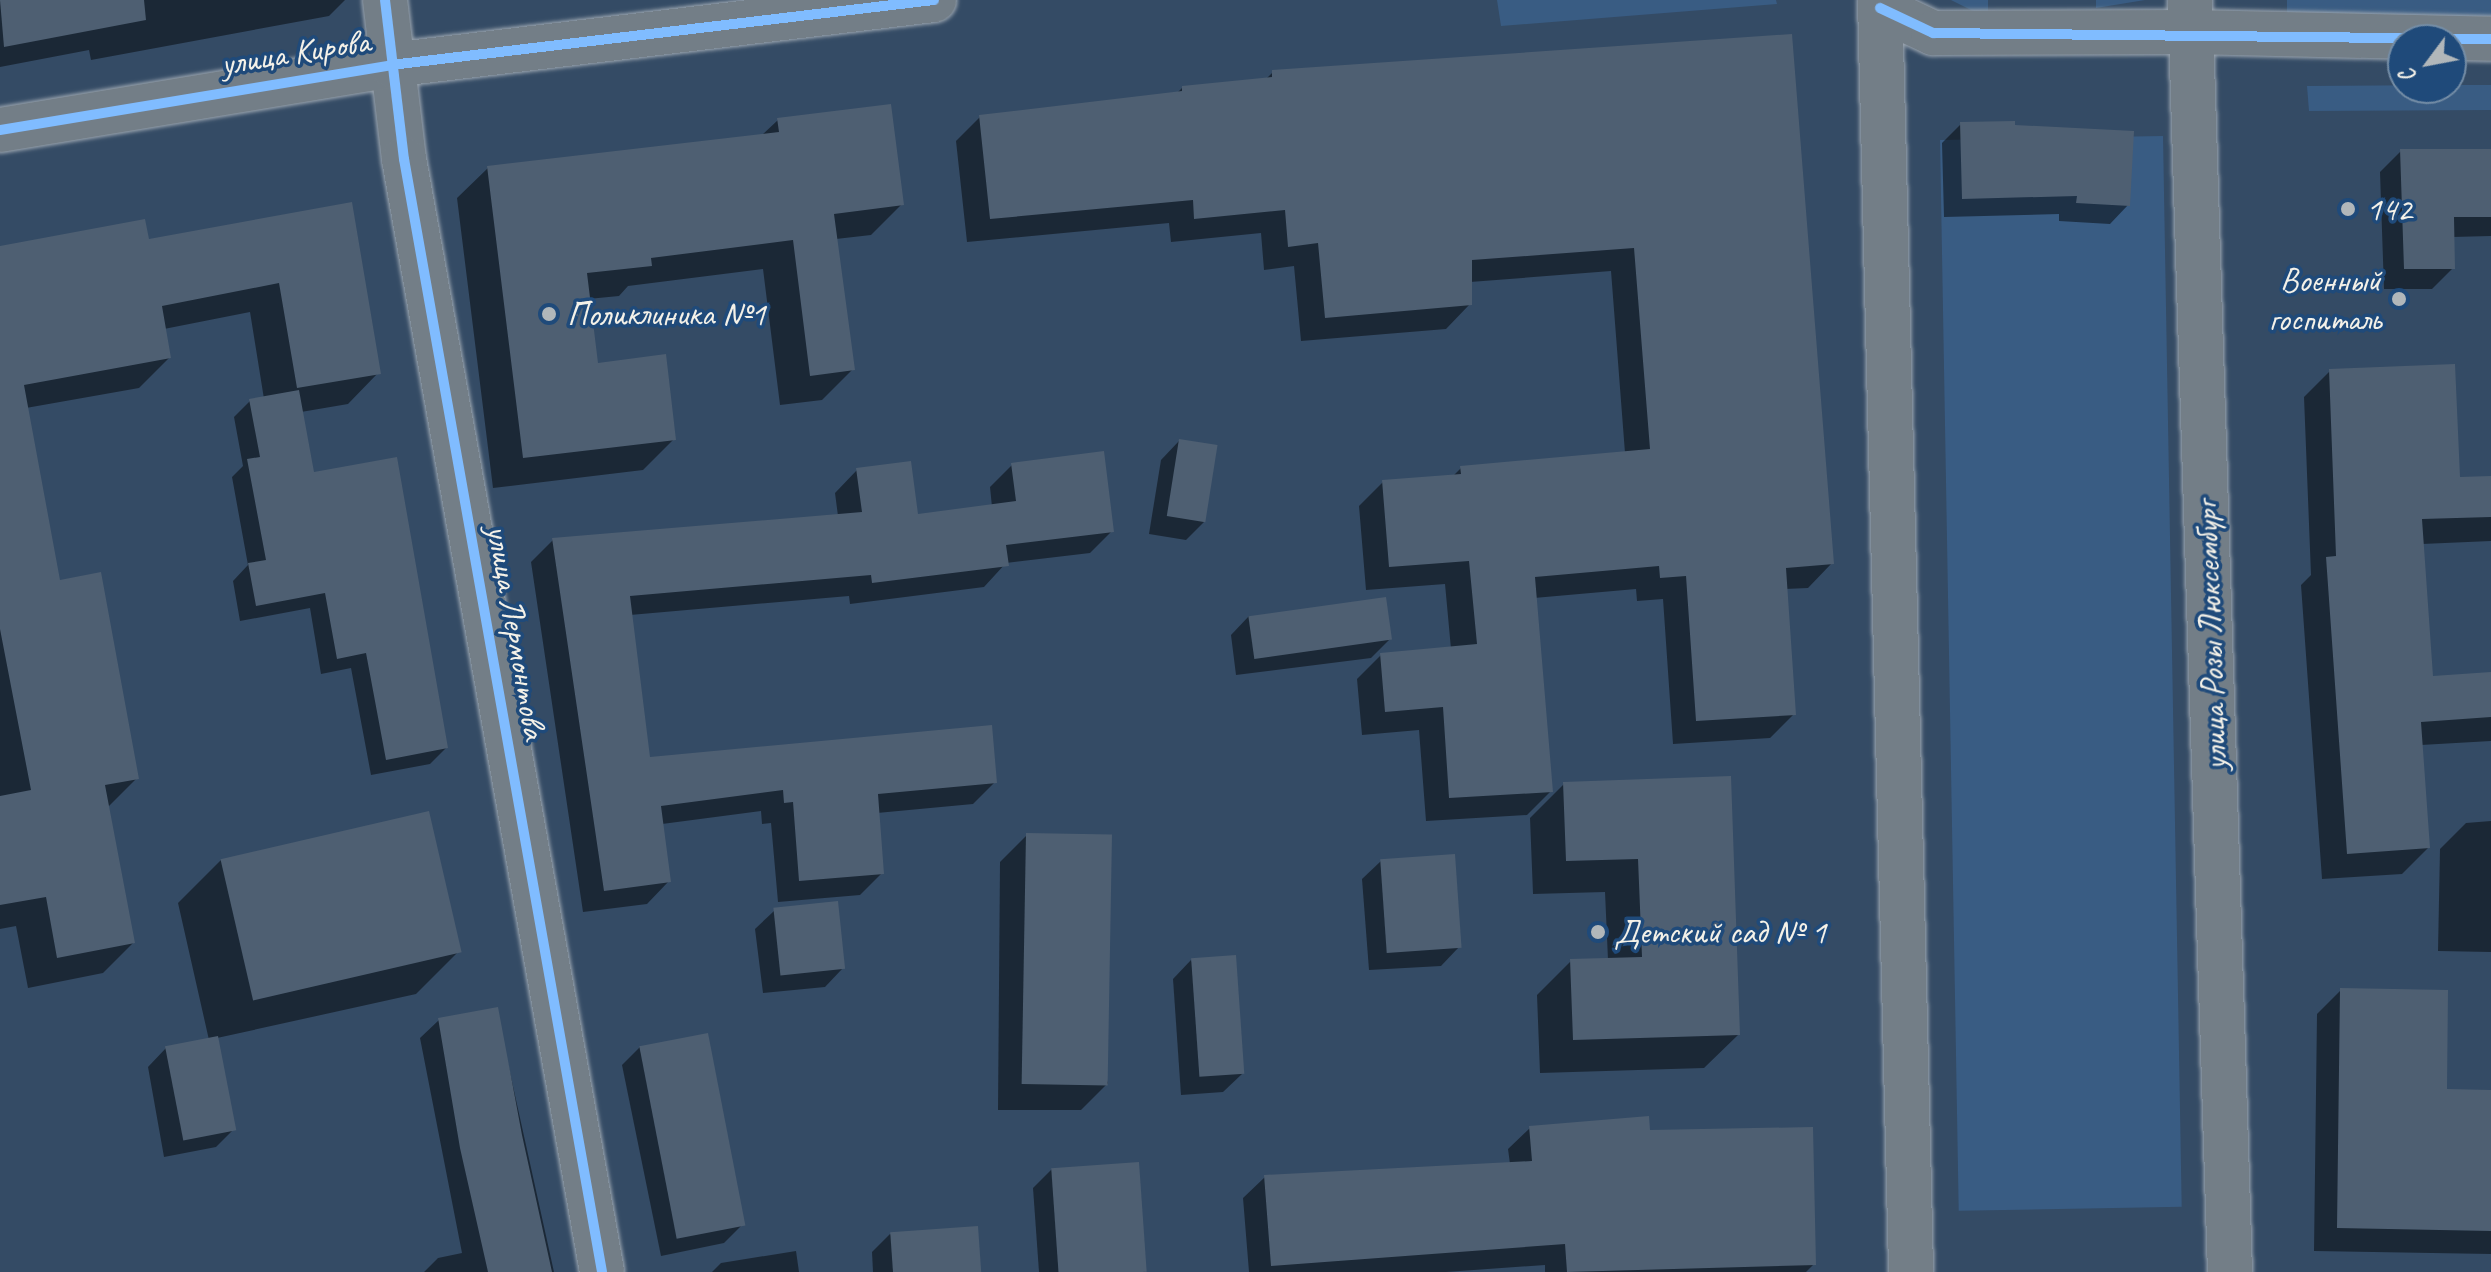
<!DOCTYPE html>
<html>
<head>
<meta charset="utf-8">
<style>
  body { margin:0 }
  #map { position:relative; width:2491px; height:1272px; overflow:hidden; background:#344b65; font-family:Caveat,sans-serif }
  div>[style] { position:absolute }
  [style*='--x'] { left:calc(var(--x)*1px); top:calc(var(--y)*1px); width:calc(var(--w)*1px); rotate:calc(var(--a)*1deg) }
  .green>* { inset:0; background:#395c83; transform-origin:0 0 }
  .shadow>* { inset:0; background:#0007 }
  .building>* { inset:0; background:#4e5f72; transform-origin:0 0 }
  .roads { filter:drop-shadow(0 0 2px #9ba5af) drop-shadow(0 0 2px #9ba5af) }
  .minor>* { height:44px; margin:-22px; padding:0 22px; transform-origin:22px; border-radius:22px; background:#737e87 }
  .tertiary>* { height:44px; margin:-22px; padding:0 22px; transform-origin:22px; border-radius:22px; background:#737e87 }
  .primary>* { height:44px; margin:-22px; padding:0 22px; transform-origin:22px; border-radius:22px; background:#737e87 }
  .cycleway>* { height:10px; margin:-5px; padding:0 5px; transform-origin:5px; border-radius:5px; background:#80bcff }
  .dots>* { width:22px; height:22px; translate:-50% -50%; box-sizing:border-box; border:4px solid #1f4a7a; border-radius:50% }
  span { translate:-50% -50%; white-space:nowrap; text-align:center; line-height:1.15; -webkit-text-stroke:7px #1f4a7a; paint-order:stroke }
  .street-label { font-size:34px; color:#f4f1e8 }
  .poi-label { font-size:34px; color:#f4f1e8 }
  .left { translate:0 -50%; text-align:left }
  .right { translate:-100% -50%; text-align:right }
  .north { position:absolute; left:2387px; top:24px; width:80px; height:80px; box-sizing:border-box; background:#1f4a7a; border:2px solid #748da6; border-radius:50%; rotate:238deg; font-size:22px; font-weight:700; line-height:32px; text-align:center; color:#f4f1e8 }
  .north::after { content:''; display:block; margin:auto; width:28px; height:36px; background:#b1b7ba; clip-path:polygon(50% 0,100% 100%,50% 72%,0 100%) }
</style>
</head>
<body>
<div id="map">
  <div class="green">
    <div style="clip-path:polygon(1497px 0,1776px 0,1777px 4px,1501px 26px)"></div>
    <div style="clip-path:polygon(1951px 0,1988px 0,1988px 12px,1973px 11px)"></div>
    <div style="clip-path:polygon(2096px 0,2145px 0,2096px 8px)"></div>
    <div style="left:2287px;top:0;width:204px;height:16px"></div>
    <div style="clip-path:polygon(2451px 85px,2491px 85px,2491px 110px,2309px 111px,2307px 86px)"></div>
    <div style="left:2163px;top:136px;width:1071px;height:223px;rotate:89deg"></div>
  </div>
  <div class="shadow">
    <div style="clip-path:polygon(0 0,345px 0,329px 16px,91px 60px,89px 50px,0 67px)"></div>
    <div style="clip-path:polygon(1791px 36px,1832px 563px,1808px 588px,1785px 589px,1794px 714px,1770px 738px,1673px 744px,1663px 599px,1637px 601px,1636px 589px,1534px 598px,1551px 791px,1527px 815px,1426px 821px,1419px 730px,1362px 735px,1357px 679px,1381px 655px,1451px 649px,1445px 584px,1366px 590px,1359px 506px,1383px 482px,1452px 477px,1461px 468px,1625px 453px,1611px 271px,1470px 282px,1470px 304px,1446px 329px,1301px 341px,1294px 266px,1264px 270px,1261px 233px,1171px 242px,1169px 223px,967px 242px,956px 141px,980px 117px,1176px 94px,1182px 88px,1265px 80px,1273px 72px)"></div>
    <div style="clip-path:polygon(778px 120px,902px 204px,871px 235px,836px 239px,853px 369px,822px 400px,780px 405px,763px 269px,628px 286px,619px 296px,588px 299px,596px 365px,674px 439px,643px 470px,493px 488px,457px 198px,488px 168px,762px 135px)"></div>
    <div style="clip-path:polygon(1961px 124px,2013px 127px,2128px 205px,2110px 224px,2059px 221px,2059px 214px,1944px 217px,1942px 143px)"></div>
    <div style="clip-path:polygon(2401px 151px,2491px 151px,2491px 236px,2452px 237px,2453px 268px,2432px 289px,2384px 289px,2380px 172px)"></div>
    <div style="clip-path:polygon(350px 205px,378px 373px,348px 404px,301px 412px,313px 475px,446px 748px,430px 764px,371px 775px,351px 668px,321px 674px,310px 608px,240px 621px,233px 581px,248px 565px,232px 477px,243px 466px,234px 417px,250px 401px,264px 399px,250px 312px,164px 329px,169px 358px,139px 388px,26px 408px,59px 582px,137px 778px,107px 808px,133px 943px,103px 973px,28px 988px,16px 926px,0 929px,0 248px,148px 241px)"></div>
    <div style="clip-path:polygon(2330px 371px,2458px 479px,2491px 478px,2491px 541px,2422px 544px,2431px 678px,2491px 674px,2491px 741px,2421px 745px,2428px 848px,2402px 874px,2322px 879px,2301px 585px,2311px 575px,2304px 397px)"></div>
    <div style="clip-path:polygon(1179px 441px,1205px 521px,1186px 540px,1149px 534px,1161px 460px)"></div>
    <div style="clip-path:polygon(1012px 465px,1112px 531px,1090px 553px,1006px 563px,984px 587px,850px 604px,849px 596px,630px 615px,648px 760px,995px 782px,973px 804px,877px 813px,882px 873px,860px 895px,778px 902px,771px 823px,762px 824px,761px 811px,662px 824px,669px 881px,647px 904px,583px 912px,531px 562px,553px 540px,838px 516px,835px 493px,857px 470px,916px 517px,992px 507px,990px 487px)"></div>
    <div style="clip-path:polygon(1249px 616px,1390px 639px,1371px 658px,1236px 675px,1231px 635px)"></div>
    <div style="clip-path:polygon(1729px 778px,1738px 1035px,1704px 1068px,1540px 1073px,1537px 995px,1571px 961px,1608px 960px,1605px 892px,1533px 894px,1530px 818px,1564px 784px)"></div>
    <div style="clip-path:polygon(2491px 821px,2491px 952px,2438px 951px,2440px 849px,2466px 823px)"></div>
    <div style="clip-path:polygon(1027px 835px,1108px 1083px,1081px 1110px,998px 1110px,1000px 862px)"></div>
    <div style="clip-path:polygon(221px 860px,459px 951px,416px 994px,217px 1038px,234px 1129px,216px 1147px,164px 1157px,148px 1067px,166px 1048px,209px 1040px,178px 903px)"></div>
    <div style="clip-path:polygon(1381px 861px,1459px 947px,1441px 966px,1369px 970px,1362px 879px)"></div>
    <div style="clip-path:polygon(774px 911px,843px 968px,825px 987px,763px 993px,755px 929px)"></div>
    <div style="clip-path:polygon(1191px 960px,1242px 1074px,1223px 1092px,1181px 1095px,1173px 979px)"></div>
    <div style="clip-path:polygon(2341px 990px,2445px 1091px,2491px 1092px,2491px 1254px,2314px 1251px,2317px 1014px)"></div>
    <div style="clip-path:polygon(496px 1009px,554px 1272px,424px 1272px,438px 1258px,462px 1253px,420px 1038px,439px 1020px)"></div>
    <div style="clip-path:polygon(640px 1047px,743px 1224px,724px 1243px,661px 1256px,622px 1065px)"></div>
    <div style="clip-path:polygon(1530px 1128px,1648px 1132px,1814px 1264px,1806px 1272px,1545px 1272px,1545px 1265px,1446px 1272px,1249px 1272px,1243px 1198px,1265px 1177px,1510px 1164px,1508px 1149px)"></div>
    <div style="clip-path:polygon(1052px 1169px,1145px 1272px,1039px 1272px,1033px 1188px)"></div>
    <div style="clip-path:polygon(890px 1234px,979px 1272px,873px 1272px,872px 1252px)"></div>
    <div style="clip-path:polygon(796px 1251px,799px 1272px,712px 1272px,721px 1263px)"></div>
  </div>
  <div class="building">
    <div style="clip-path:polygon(0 0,144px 0,146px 20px,4px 47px)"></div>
    <div style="clip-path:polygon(1792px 34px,1834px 564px,1786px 568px,1796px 715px,1696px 721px,1686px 576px,1660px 578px,1659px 566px,1535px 577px,1553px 792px,1449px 798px,1443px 707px,1385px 712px,1380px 653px,1477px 644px,1469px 561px,1389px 567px,1382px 480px,1461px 474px,1460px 466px,1650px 449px,1634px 248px,1472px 260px,1472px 305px,1325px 318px,1318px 243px,1288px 247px,1285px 210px,1194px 219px,1193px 200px,990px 219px,979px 115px,1182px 91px,1182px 86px,1272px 77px,1272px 70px)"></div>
    <div style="clip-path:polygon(891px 104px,904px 205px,834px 214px,855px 370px,810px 376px,793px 240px,651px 258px,652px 266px,587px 273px,598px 363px,666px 354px,676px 440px,523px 458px,487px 166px,779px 132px,777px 118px)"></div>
    <div style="clip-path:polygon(2015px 121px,2015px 125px,2134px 131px,2130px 206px,2076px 203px,2077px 196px,1962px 199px,1960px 122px)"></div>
    <div style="clip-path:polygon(2400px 149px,2491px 149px,2491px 217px,2454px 217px,2455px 269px,2404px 269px)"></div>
    <div style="clip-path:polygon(352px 202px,381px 374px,297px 388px,279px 283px,162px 306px,171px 358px,24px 385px,60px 580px,101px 572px,139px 779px,105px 785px,135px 943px,57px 958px,46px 897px,0 905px,0 796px,31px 790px,0 629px,0 246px,145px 219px,149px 239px)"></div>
    <div style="clip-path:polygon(2455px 364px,2460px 477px,2491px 476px,2491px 517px,2422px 519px,2433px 676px,2491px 672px,2491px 717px,2421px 722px,2430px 848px,2347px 854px,2326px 557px,2336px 556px,2329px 369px)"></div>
    <div style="clip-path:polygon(299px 390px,314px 472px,397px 457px,448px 748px,386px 760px,366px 653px,337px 659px,325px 593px,256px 606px,248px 563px,266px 560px,247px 459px,260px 457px,249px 399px)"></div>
    <div style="left:1179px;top:439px;width:39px;height:78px;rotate:9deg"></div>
    <div style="clip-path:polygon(1104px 451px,1114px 532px,1006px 545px,1009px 566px,872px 583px,871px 575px,630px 596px,650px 757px,992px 725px,997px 783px,878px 794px,884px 874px,799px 881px,793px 802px,784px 803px,783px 790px,661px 806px,671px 882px,604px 891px,552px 538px,862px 512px,856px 468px,911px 461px,918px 514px,1016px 501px,1011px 463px)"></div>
    <div style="left:1386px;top:597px;width:43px;height:139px;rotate:82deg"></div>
    <div style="clip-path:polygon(1731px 776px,1740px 1035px,1573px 1040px,1570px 959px,1642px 957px,1638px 859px,1566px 861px,1563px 782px)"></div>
    <div style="left:429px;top:811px;width:145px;height:214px;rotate:77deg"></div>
    <div style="left:1026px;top:833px;width:86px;height:251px;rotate:1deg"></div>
    <div style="left:1455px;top:854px;width:94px;height:75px;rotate:86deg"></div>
    <div style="left:838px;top:901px;width:68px;height:65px;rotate:84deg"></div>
    <div style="left:1236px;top:955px;width:119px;height:45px;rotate:86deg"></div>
    <div style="clip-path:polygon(2340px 988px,2448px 990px,2447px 1089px,2491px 1090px,2491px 1231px,2337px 1228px)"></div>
    <div style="clip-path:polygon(498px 1007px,522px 1135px,552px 1272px,488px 1272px,460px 1148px,438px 1018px)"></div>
    <div style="left:708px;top:1033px;width:196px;height:70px;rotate:79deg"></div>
    <div style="left:218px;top:1036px;width:96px;height:54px;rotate:79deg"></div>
    <div style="clip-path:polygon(1649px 1116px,1650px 1130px,1813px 1127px,1816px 1265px,1567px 1272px,1565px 1244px,1271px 1266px,1264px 1175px,1532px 1161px,1529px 1126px)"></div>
    <div style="left:1139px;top:1162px;width:110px;height:88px;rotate:86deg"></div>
    <div style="left:978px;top:1226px;width:46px;height:88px;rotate:86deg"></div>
  </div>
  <div class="roads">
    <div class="minor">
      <div style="--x:385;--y:0;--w:160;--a:83.2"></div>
      <div style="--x:404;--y:159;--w:1130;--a:79.91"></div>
      <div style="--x:1880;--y:8;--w:59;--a:25.3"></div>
      <div style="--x:1933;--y:33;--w:258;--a:-0.2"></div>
      <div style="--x:0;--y:130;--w:396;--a:-9.4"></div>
      <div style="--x:391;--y:65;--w:547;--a:-6.83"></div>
    </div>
    <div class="tertiary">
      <div style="--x:2191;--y:32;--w:300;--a:1.3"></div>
    </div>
    <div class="primary">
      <div style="--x:1880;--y:0;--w:1272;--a:88.6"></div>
      <div style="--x:2190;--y:0;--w:1273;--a:88.2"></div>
    </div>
  </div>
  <div class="cycleway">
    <div style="--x:385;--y:0;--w:160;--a:83.2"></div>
    <div style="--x:404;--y:159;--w:1130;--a:79.91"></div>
    <div style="--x:1880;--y:8;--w:59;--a:25.3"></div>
    <div style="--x:1933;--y:33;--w:558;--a:0.62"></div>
    <div style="--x:0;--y:130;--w:396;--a:-9.4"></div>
    <div style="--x:391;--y:65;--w:547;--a:-6.83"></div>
  </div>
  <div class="dots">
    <div style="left:2348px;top:209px;background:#b1b7ba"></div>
    <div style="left:2399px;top:299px;background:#b1b7ba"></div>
    <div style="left:549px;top:314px;background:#b1b7ba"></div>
    <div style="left:1598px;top:932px;background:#b1b7ba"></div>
  </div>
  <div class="street-label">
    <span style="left:295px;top:52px;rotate:-9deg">улица Кирова</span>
    <span style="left:517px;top:632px;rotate:80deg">улица Лермонтова</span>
    <span style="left:2210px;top:636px;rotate:-92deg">улица Розы Люксембург</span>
  </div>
  <div class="poi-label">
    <span class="left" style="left:2366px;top:209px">142</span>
    <span class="right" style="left:2381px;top:299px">Военный<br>госпиталь</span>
    <span class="left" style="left:567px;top:314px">Поликлиника №1</span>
    <span class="left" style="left:1614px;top:932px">Детский сад № 1</span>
  </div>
  <div class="north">С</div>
</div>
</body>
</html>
